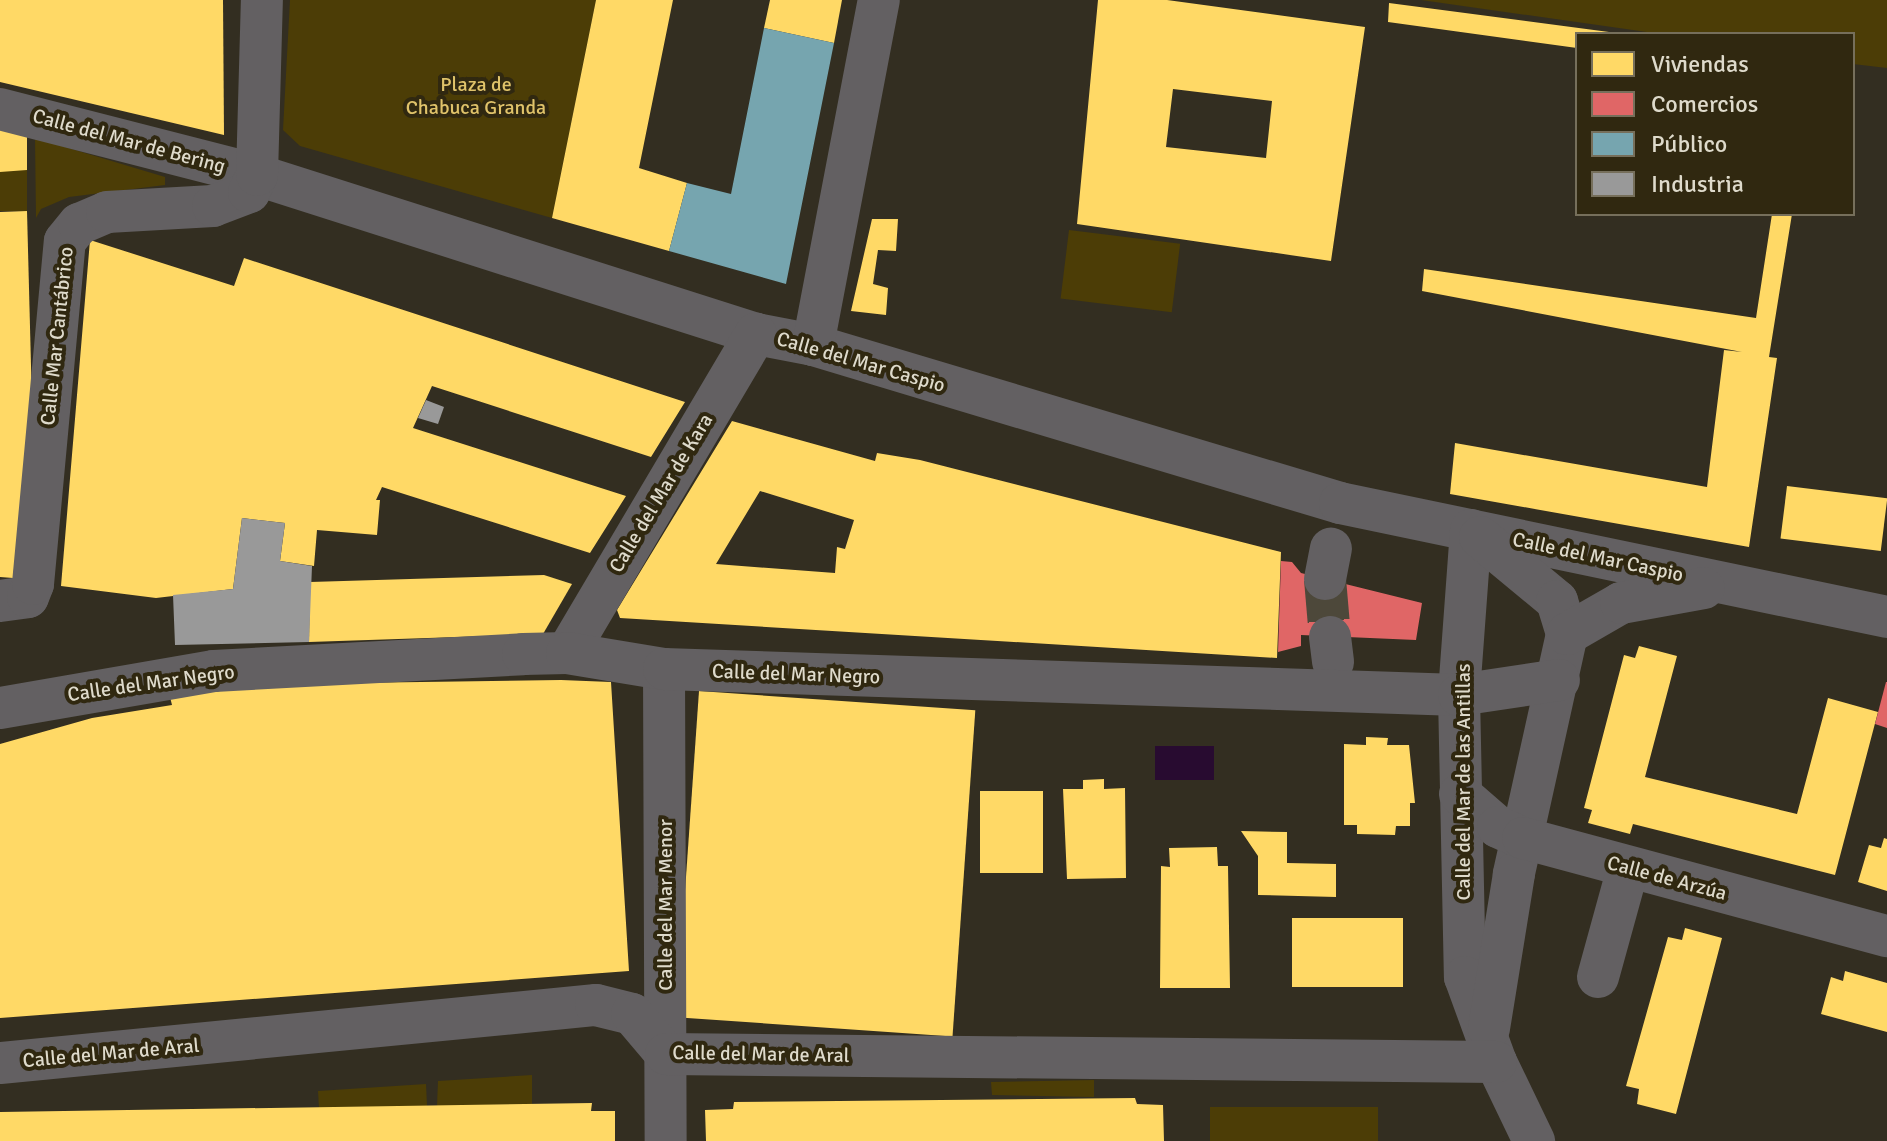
<!DOCTYPE html>
<html>
<head>
<meta charset="utf-8">
<style>
  body { margin:0 }
  #map { position:relative; width:1887px; height:1141px; overflow:hidden; background:#332e21; font-family:Signika,sans-serif }
  div>[style] { position:absolute }
  [style*='--x'] { left:calc(var(--x)*1px); top:calc(var(--y)*1px); width:calc(var(--w)*1px); rotate:calc(var(--a)*1deg) }
  .green>* { inset:0; background:#4c3d06; transform-origin:0 0 }
  .water>* { inset:0; background:#280b30; transform-origin:0 0 }
  .homes>* { inset:0; background:#ffd966; transform-origin:0 0 }
  .shops>* { inset:0; background:#e06666 }
  .public>* { inset:0; background:#76a5af }
  .industry>* { inset:0; background:#999 }
  .minor-tunnel>* { height:42px; margin-top:-21px; transform-origin:0; background:repeating-linear-gradient(90deg,#4d483a 0 42px,transparent 0 63px) }
  .minor>* { height:42px; margin:-21px; padding:0 21px; transform-origin:21px; border-radius:21px; background:#636062 }
  span { translate:-50% -50%; white-space:nowrap; text-align:center; line-height:1.15; -webkit-text-stroke:8px #302810; paint-order:stroke }
  .park-label { font-size:20px; color:#e0c36a }
  .street-label { font-size:20px; color:#dedacb }
  .legend { position:absolute; left:1575px; top:32px; width:280px; height:184px; box-sizing:border-box; background:#302810; border:2px solid #766f5b; margin:0; padding:10px 14px; list-style:none; font-size:24px; color:#dedacb }
  .legend li { display:flex; align-items:center; gap:16px; height:40px }
  .legend b { width:40px; border:2px solid #766f5b }
</style>
</head>
<body>
<div id="map">
  <div class="green">
    <div style="clip-path:polygon(290px 0,596px 0,552px 218px,300px 146px,283px 130px)"></div>
    <div style="clip-path:polygon(1421px 0,1887px 0,1887px 68px,1853px 64px,1853px 34px,1661px 34px)"></div>
    <div style="clip-path:polygon(35px 138px,165px 177px,165px 185px,69px 197px,41px 209px,36px 218px)"></div>
    <div style="left:27px;top:170px;width:41px;height:27px;rotate:90deg"></div>
    <div style="left:1069px;top:230px;width:112px;height:69px;rotate:7deg"></div>
    <div style="clip-path:polygon(532px 1075px,532px 1104px,437px 1106px,438px 1081px)"></div>
    <div style="clip-path:polygon(1094px 1080px,1094px 1097px,992px 1095px,991px 1082px)"></div>
    <div style="clip-path:polygon(426px 1084px,427px 1106px,319px 1108px,318px 1091px)"></div>
    <div style="left:1210px;top:1107px;width:168px;height:34px"></div>
  </div>
  <div class="water">
    <div style="left:1214px;top:746px;width:34px;height:59px;rotate:90deg"></div>
  </div>
  <div class="homes">
    <div style="clip-path:polygon(0 0,223px 0,224px 135px,0 82px)"></div>
    <div style="clip-path:polygon(596px 0,673px 0,639px 168px,687px 183px,669px 251px,552px 218px)"></div>
    <div style="clip-path:polygon(770px 0,842px 0,834px 43px,764px 28px)"></div>
    <div style="clip-path:polygon(evenodd,1098px 0,1167px 0,1365px 27px,1331px 261px,1077px 224px,1098px 0,1173px 89px,1272px 101px,1266px 158px,1166px 147px,1173px 89px)"></div>
    <div style="clip-path:polygon(1389px 3px,1609px 32px,1608px 34px,1577px 34px,1577px 48px,1388px 22px)"></div>
    <div style="clip-path:polygon(0 122px,27px 129px,27px 170px,0 172px)"></div>
    <div style="clip-path:polygon(27px 211px,32px 404px,13px 578px,0 577px,0 212px)"></div>
    <div style="clip-path:polygon(1772px 214px,1792px 214px,1769px 357px,1777px 358px,1749px 547px,1450px 494px,1455px 443px,1707px 487px,1724px 350px,1742px 352px,1422px 291px,1424px 269px,1756px 318px)"></div>
    <div style="clip-path:polygon(872px 219px,898px 219px,896px 251px,878px 250px,873px 284px,888px 288px,886px 315px,851px 311px)"></div>
    <div style="clip-path:polygon(90px 240px,234px 286px,244px 258px,685px 402px,651px 457px,432px 386px,413px 428px,626px 496px,590px 553px,382px 487px,376px 500px,380px 500px,377px 535px,317px 530px,314px 566px,280px 561px,285px 523px,242px 518px,233px 589px,156px 598px,61px 586px)"></div>
    <div style="clip-path:polygon(evenodd,732px 421px,875px 461px,877px 453px,920px 460px,1281px 552px,1277px 658px,620px 618px,617px 610px,732px 421px,760px 491px,854px 520px,845px 549px,837px 547px,835px 573px,716px 564px,760px 491px)"></div>
    <div style="left:1787px;top:486px;width:101px;height:53px;rotate:7deg"></div>
    <div style="clip-path:polygon(544px 575px,572px 584px,543px 634px,309px 642px,310px 582px)"></div>
    <div style="clip-path:polygon(1639px 646px,1677px 656px,1645px 777px,1797px 814px,1828px 698px,1878px 712px,1835px 875px,1633px 824px,1630px 834px,1588px 823px,1592px 810px,1584px 808px,1624px 655px,1635px 658px)"></div>
    <div style="clip-path:polygon(561px 680px,611px 682px,629px 971px,0 1018px,0 744px,92px 718px,172px 705px,170px 697px,279px 684px)"></div>
    <div style="left:699px;top:691px;width:277px;height:327px;rotate:4deg"></div>
    <div style="clip-path:polygon(1366px 737px,1388px 738px,1387px 745px,1409px 745px,1415px 803px,1410px 803px,1410px 826px,1396px 826px,1395px 835px,1357px 834px,1357px 825px,1344px 825px,1344px 744px,1366px 745px)"></div>
    <div style="clip-path:polygon(1104px 779px,1104px 789px,1125px 788px,1126px 878px,1067px 879px,1063px 789px,1083px 789px,1083px 780px)"></div>
    <div style="left:980px;top:791px;width:63px;height:82px"></div>
    <div style="clip-path:polygon(1241px 831px,1287px 832px,1287px 863px,1336px 864px,1336px 897px,1258px 895px,1258px 856px)"></div>
    <div style="clip-path:polygon(1884px 838px,1887px 839px,1887px 891px,1858px 882px,1869px 845px,1881px 848px)"></div>
    <div style="clip-path:polygon(1217px 847px,1218px 866px,1228px 866px,1230px 988px,1160px 988px,1161px 866px,1170px 867px,1169px 848px)"></div>
    <div style="left:1292px;top:918px;width:111px;height:69px"></div>
    <div style="clip-path:polygon(1685px 928px,1722px 938px,1676px 1114px,1637px 1104px,1639px 1089px,1626px 1086px,1668px 937px,1682px 940px)"></div>
    <div style="clip-path:polygon(1845px 971px,1887px 983px,1887px 1032px,1821px 1014px,1831px 977px,1843px 981px)"></div>
    <div style="clip-path:polygon(1135px 1098px,1137px 1104px,1163px 1105px,1164px 1141px,706px 1141px,705px 1110px,733px 1109px,734px 1102px)"></div>
    <div style="clip-path:polygon(592px 1103px,591px 1111px,615px 1111px,615px 1141px,0 1141px,0 1112px)"></div>
  </div>
  <div class="shops">
    <div style="clip-path:polygon(1281px 561px,1292px 562px,1301px 573px,1422px 603px,1416px 640px,1301px 635px,1301px 646px,1278px 652px)"></div>
    <div style="clip-path:polygon(1886px 682px,1887px 682px,1887px 728px,1875px 724px)"></div>
  </div>
  <div class="public">
    <div style="clip-path:polygon(764px 28px,834px 43px,786px 284px,669px 251px,687px 183px,731px 194px)"></div>
  </div>
  <div class="industry">
    <div style="clip-path:polygon(426px 400px,444px 407px,438px 424px,418px 418px)"></div>
    <div style="clip-path:polygon(242px 518px,285px 523px,280px 561px,312px 566px,309px 642px,175px 645px,173px 595px,233px 589px)"></div>
  </div>
  <div class="minor-tunnel">
    <div style="--x:1325;--y:579;--w:58;--a:85.1"></div>
  </div>
  <div class="minor">
    <div style="--x:0;--y:109;--w:265;--a:14.4"></div>
    <div style="--x:257;--y:175;--w:524;--a:17.67"></div>
    <div style="--x:756;--y:334;--w:58;--a:10.9"></div>
    <div style="--x:813;--y:345;--w:550;--a:16.69"></div>
    <div style="--x:1340;--y:503;--w:559;--a:11.77"></div>
    <div style="--x:813;--y:345;--w:351;--a:-79.2"></div>
    <div style="--x:1471;--y:530;--w:165;--a:94.2"></div>
    <div style="--x:1459;--y:695;--w:282;--a:88.8"></div>
    <div style="--x:1465;--y:977;--w:90;--a:70"></div>
    <div style="--x:1496;--y:1062;--w:88;--a:64.3"></div>
    <div style="--x:1480;--y:537;--w:100;--a:39.7"></div>
    <div style="--x:1557;--y:601;--w:34;--a:73"></div>
    <div style="--x:1567;--y:634;--w:246;--a:102.5"></div>
    <div style="--x:1514;--y:874;--w:157;--a:99.2"></div>
    <div style="--x:1325;--y:579;--w:31;--a:-79"></div>
    <div style="--x:0;--y:601;--w:28;--a:-8"></div>
    <div style="--x:28;--y:597;--w:14;--a:-69"></div>
    <div style="--x:33;--y:584;--w:344;--a:-84.7"></div>
    <div style="--x:65;--y:241;--w:22;--a:-51"></div>
    <div style="--x:79;--y:224;--w:30;--a:-23"></div>
    <div style="--x:107;--y:212;--w:106;--a:-3.2"></div>
    <div style="--x:213;--y:206;--w:39;--a:-21"></div>
    <div style="--x:249;--y:192;--w:19;--a:-65"></div>
    <div style="--x:257;--y:175;--w:175;--a:-88.4"></div>
    <div style="--x:1567;--y:634;--w:62;--a:-29.9"></div>
    <div style="--x:1621;--y:603;--w:84;--a:-10.2"></div>
    <div style="--x:1330;--y:637;--w:25;--a:83"></div>
    <div style="--x:567;--y:653;--w:371;--a:-59.4"></div>
    <div style="--x:664;--y:669;--w:472;--a:89.8"></div>
    <div style="--x:0;--y:708;--w:217;--a:-9.8"></div>
    <div style="--x:214;--y:671;--w:309;--a:-3.1"></div>
    <div style="--x:523;--y:654;--w:44;--a:-1.3"></div>
    <div style="--x:567;--y:653;--w:98;--a:9.4"></div>
    <div style="--x:664;--y:669;--w:795;--a:1.87"></div>
    <div style="--x:1459;--y:695;--w:101;--a:-8.5"></div>
    <div style="--x:1460;--y:794;--w:50;--a:41"></div>
    <div style="--x:1498;--y:827;--w:27;--a:24"></div>
    <div style="--x:1523;--y:838;--w:377;--a:15.1"></div>
    <div style="--x:1598;--y:977;--w:113;--a:-74.6"></div>
    <div style="--x:0;--y:1063;--w:599;--a:-5.56"></div>
    <div style="--x:596;--y:1005;--w:37;--a:14"></div>
    <div style="--x:632;--y:1014;--w:52;--a:49.6"></div>
    <div style="--x:666;--y:1054;--w:830;--a:0.55"></div>
  </div>
  <div class="park-label">
    <span style="left:476px;top:96px">Plaza de<br>Chabuca Granda</span>
  </div>
  <div class="street-label">
    <span style="left:129px;top:141px;rotate:15deg">Calle del Mar de Bering</span>
    <span style="left:57px;top:336px;rotate:-84deg">Calle Mar Cantábrico</span>
    <span style="left:861px;top:362px;rotate:16deg">Calle del Mar Caspio</span>
    <span style="left:661px;top:493px;rotate:-59deg">Calle del Mar de Kara</span>
    <span style="left:1598px;top:557px;rotate:12deg">Calle del Mar Caspio</span>
    <span style="left:796px;top:674px;rotate:2deg">Calle del Mar Negro</span>
    <span style="left:151px;top:683px;rotate:-8deg">Calle del Mar Negro</span>
    <span style="left:1463px;top:782px;rotate:-90deg">Calle del Mar de las Antillas</span>
    <span style="left:1667px;top:878px;rotate:15deg">Calle de Arzúa</span>
    <span style="left:665px;top:905px;rotate:-90deg">Calle del Mar Menor</span>
    <span style="left:111px;top:1053px;rotate:-5deg">Calle del Mar de Aral</span>
    <span style="left:761px;top:1054px;rotate:1deg">Calle del Mar de Aral</span>
  </div>
  <ul class="legend">
  <li><b style="height:22px;background:#ffd966"></b>Viviendas</li>
  <li><b style="height:22px;background:#e06666"></b>Comercios</li>
  <li><b style="height:22px;background:#76a5af"></b>Público</li>
  <li><b style="height:22px;background:#999"></b>Industria</li>
  </ul>
</div>
</body>
</html>
